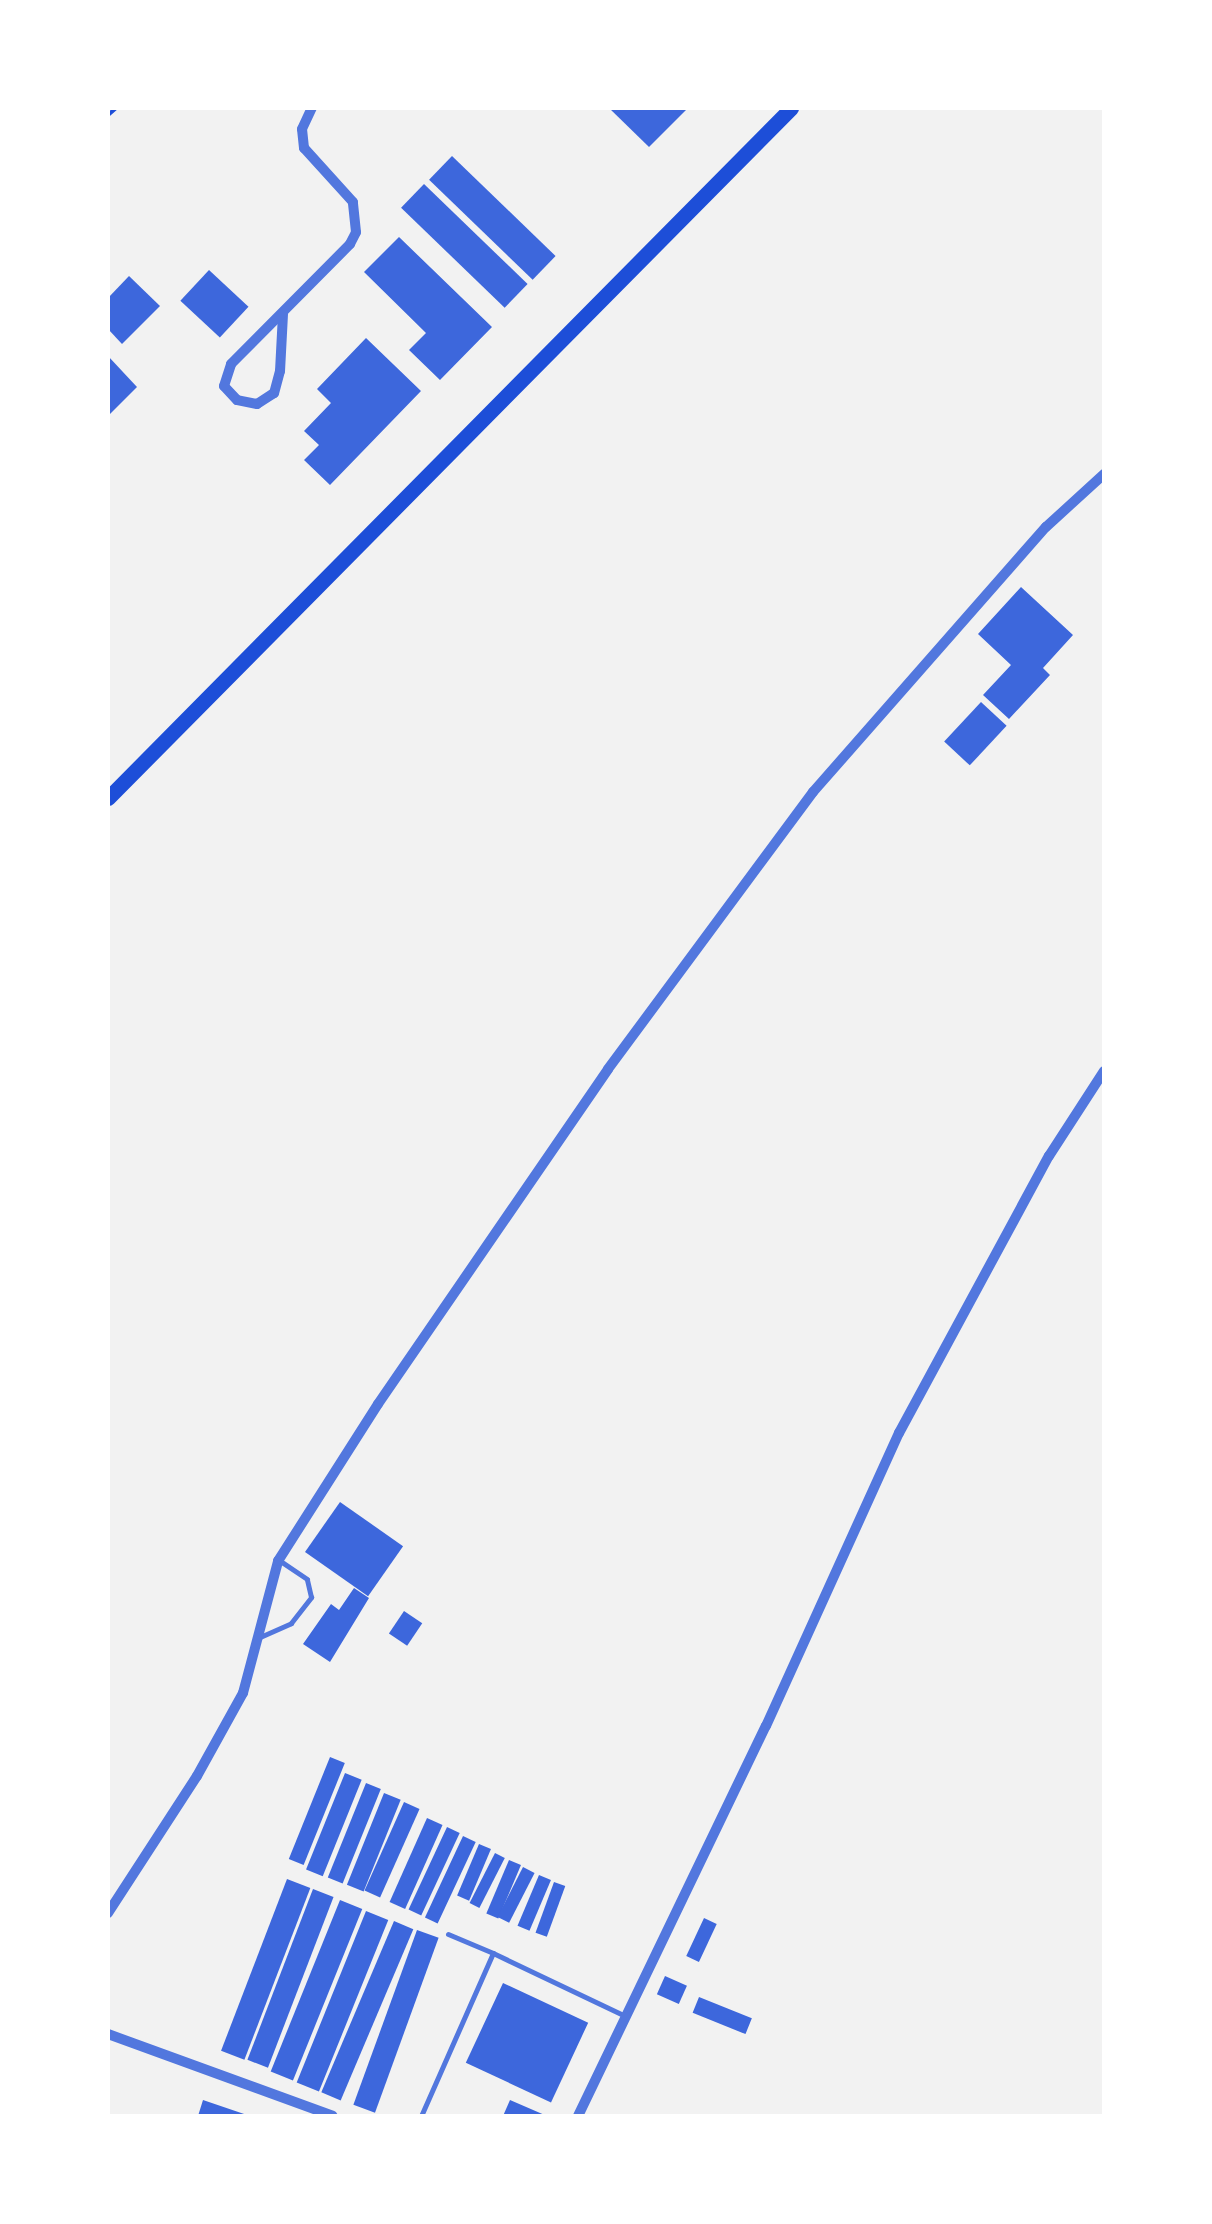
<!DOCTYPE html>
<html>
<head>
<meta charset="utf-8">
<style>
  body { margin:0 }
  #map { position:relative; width:1212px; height:2224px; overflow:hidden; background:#f2f2f2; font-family:Lato,sans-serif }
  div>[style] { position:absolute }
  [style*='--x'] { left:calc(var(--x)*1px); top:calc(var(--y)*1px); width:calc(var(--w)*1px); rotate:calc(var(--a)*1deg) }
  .building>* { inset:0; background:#3d67dc; transform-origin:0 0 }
  .path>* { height:4px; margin:-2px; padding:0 2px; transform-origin:2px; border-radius:2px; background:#1d4ed8 }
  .service>* { height:5px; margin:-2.5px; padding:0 2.5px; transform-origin:2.5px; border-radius:2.5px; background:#5277de }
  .minor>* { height:10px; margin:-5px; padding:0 5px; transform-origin:5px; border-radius:5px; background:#5277de }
  .primary>* { height:15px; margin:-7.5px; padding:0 7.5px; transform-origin:7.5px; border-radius:7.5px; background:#1d4ed8 }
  span { translate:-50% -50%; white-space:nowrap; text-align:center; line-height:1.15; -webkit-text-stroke:10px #fff; paint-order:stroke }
  .frame { position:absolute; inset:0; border:110px solid #fff; pointer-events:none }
</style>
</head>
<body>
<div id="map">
  <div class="building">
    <div style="clip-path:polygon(609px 108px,688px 108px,649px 147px)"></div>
    <div style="left:452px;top:156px;width:144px;height:33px;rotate:44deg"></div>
    <div style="left:424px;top:184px;width:144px;height:33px;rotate:44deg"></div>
    <div style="clip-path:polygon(399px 237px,492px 327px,440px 380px,409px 350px,426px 333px,364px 272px)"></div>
    <div style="left:209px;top:270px;width:54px;height:42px;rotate:43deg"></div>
    <div style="clip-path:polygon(129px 276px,160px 306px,122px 344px,108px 329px,108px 298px)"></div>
    <div style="clip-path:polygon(366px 338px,421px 391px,330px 485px,304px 460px,319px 445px,304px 431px,331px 403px,317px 389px)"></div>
    <div style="clip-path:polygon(108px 356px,137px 387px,110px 414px,108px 412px)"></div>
    <div style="clip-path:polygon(1021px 587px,1073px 635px,1043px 668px,1050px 675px,1009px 719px,983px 695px,1011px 665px,978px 634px)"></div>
    <div style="left:981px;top:702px;width:35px;height:54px;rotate:43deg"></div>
    <div style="left:340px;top:1502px;width:77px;height:61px;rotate:35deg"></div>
    <div style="clip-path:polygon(354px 1588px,369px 1598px,330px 1662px,303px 1644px,331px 1604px,339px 1610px)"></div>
    <div style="left:404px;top:1611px;width:22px;height:27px;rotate:34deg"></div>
    <div style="left:330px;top:1757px;width:16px;height:110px;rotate:22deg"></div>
    <div style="left:345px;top:1773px;width:18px;height:104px;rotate:22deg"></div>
    <div style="left:366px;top:1783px;width:16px;height:102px;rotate:22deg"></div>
    <div style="left:384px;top:1793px;width:18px;height:99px;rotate:22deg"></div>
    <div style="left:404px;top:1802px;width:17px;height:97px;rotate:24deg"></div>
    <div style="left:427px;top:1818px;width:17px;height:92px;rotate:24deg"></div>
    <div style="left:447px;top:1827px;width:14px;height:91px;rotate:25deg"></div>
    <div style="left:463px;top:1836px;width:14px;height:90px;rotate:25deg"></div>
    <div style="left:479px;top:1844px;width:13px;height:56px;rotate:23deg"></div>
    <div style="left:495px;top:1853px;width:11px;height:56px;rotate:27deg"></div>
    <div style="left:509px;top:1860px;width:13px;height:58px;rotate:23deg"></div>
    <div style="left:523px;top:1867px;width:13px;height:56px;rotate:27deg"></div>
    <div style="left:539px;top:1875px;width:13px;height:55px;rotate:23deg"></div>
    <div style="left:287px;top:1879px;width:25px;height:184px;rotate:21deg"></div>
    <div style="left:554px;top:1882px;width:12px;height:54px;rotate:20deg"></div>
    <div style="left:313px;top:1889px;width:22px;height:183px;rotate:21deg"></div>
    <div style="left:340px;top:1900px;width:24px;height:185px;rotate:22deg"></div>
    <div style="left:366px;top:1911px;width:24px;height:185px;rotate:22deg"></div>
    <div style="left:704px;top:1918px;width:14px;height:42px;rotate:25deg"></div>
    <div style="left:394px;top:1921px;width:21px;height:186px;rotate:23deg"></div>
    <div style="left:417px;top:1930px;width:23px;height:186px;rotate:20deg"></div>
    <div style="left:665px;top:1976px;width:24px;height:20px;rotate:24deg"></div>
    <div style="left:503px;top:1983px;width:94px;height:88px;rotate:25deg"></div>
    <div style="left:699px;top:1997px;width:57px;height:17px;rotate:22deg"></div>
    <div style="clip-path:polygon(203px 2100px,250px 2116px,198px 2116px)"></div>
    <div style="clip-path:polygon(510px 2100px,547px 2116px,503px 2116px)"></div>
  </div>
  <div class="path">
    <div style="--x:108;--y:115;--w:11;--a:-41"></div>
  </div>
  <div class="service">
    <div style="--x:260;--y:1637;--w:34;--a:-24"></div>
    <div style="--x:291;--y:1623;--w:33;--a:-52"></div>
    <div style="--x:311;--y:1597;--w:18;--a:-103"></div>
    <div style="--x:307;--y:1579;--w:32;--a:-146"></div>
    <div style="--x:448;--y:1934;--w:49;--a:22.9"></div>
    <div style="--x:421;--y:2116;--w:178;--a:-66.2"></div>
    <div style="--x:493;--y:1953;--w:146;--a:25.5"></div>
  </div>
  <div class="minor">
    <div style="--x:283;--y:314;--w:57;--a:93"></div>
    <div style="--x:280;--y:371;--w:23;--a:105"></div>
    <div style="--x:274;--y:393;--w:20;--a:147"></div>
    <div style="--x:257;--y:404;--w:20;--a:-169"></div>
    <div style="--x:237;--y:400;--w:19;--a:-133"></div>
    <div style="--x:224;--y:386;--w:23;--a:-72"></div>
    <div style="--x:231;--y:364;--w:169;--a:-45.2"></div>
    <div style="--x:350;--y:244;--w:13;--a:-63"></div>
    <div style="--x:356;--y:232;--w:30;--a:-96"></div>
    <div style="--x:353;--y:202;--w:73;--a:-132.2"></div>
    <div style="--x:304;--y:148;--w:19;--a:-96"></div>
    <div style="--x:302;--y:129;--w:23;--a:-65"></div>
    <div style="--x:108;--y:1913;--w:163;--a:-57"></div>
    <div style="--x:197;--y:1776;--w:95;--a:-61"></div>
    <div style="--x:243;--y:1693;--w:137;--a:-75.1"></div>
    <div style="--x:278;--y:1561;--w:186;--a:-57.5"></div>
    <div style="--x:378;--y:1404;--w:406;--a:-55.5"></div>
    <div style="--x:608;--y:1069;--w:345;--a:-53.5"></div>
    <div style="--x:813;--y:792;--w:353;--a:-48.7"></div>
    <div style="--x:1046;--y:527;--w:79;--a:-42.4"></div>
    <div style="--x:108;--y:2034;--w:239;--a:20"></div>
    <div style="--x:578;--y:2116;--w:433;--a:-64.3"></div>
    <div style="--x:766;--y:1726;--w:322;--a:-65.6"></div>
    <div style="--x:899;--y:1433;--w:315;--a:-61.6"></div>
    <div style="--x:1049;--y:1156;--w:101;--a:-57.1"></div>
  </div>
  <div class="primary">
    <div style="--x:108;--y:798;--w:971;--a:-45.29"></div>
  </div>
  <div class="frame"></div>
</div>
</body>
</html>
